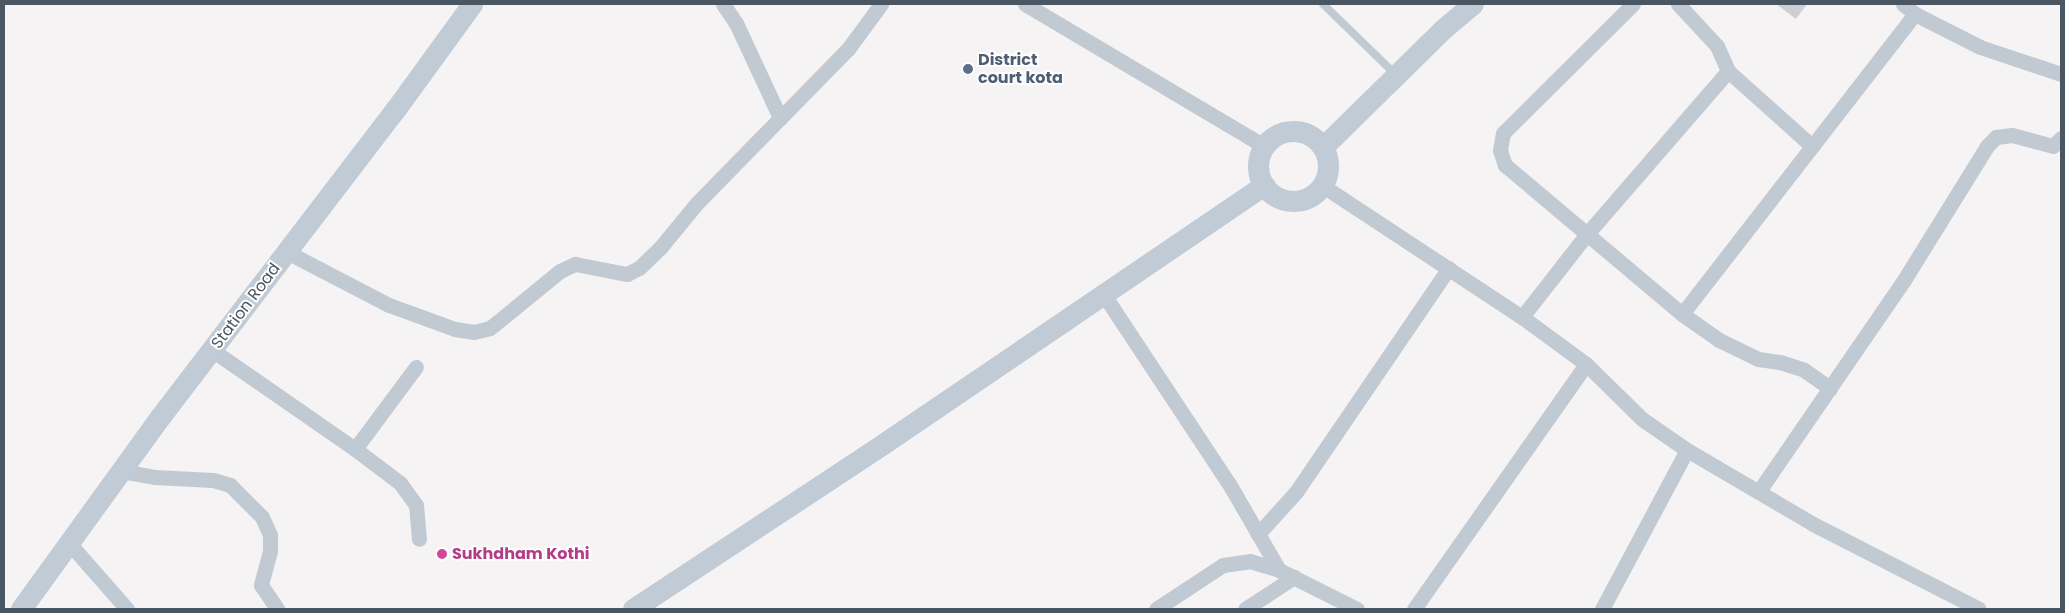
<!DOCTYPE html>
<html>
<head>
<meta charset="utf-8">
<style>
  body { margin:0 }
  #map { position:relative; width:2065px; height:613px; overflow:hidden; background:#f5f3f3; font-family:Poppins,sans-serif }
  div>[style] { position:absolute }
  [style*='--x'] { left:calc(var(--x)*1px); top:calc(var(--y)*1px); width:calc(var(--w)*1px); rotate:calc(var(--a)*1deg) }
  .building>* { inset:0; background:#cdcfd5 }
  .lane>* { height:8px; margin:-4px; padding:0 4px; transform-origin:4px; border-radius:4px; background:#c1cad2 }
  .street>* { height:15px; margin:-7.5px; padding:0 7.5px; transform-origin:7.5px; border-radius:7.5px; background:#c1cad2 }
  .secondary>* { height:21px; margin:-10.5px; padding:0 10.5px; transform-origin:10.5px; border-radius:10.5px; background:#c1cbd6 }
  .secondary>.ring { margin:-10.5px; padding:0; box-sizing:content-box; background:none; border:21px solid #c1cbd6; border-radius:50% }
  .dots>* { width:14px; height:14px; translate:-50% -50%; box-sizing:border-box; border:2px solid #fff; border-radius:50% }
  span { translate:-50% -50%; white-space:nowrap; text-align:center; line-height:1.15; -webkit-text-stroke:4px #fff; paint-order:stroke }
  .service-label { font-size:16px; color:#4e5e75; font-weight:700 }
  .left { translate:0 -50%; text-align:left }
  .street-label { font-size:16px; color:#4a5661 }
  .hotel-label { font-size:16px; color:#b23c85; font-weight:700 }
  .frame { position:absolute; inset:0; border:5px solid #4a5661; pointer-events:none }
</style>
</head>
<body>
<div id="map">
  <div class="building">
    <div style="clip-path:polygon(1776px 4px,1807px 4px,1796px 19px)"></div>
  </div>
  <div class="lane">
    <div style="--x:1323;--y:4;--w:100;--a:44.2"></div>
  </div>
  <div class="street">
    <div style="--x:723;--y:4;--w:23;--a:56"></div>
    <div style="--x:736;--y:23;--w:105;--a:65.1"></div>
    <div style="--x:1025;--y:4;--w:278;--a:30.7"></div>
    <div style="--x:1633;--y:4;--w:183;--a:135.2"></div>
    <div style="--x:1503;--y:133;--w:17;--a:100"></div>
    <div style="--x:1500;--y:150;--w:16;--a:72"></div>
    <div style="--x:1505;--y:165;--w:231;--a:40.1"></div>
    <div style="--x:1682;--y:314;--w:45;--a:35.1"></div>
    <div style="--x:1719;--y:340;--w:43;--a:26"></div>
    <div style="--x:1758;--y:359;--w:22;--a:8"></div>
    <div style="--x:1780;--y:362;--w:25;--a:18"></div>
    <div style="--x:1804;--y:370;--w:32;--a:35"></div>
    <div style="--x:1678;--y:4;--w:57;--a:47.1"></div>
    <div style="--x:1717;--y:46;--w:27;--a:66"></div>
    <div style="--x:1728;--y:71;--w:113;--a:41.8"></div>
    <div style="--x:1903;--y:4;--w:16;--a:40"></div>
    <div style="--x:1915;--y:14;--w:73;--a:26.9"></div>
    <div style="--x:1980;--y:47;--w:85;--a:18.4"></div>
    <div style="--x:1323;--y:186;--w:238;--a:33.4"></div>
    <div style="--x:1522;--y:317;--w:79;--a:36.3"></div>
    <div style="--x:1586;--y:364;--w:78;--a:44.5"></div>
    <div style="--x:1642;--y:419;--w:55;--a:34.6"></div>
    <div style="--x:1687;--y:450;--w:146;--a:30.4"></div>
    <div style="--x:1813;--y:524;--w:186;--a:27.1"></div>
    <div style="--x:287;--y:252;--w:115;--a:27.5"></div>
    <div style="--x:389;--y:305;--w:70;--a:20"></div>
    <div style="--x:455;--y:329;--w:19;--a:9"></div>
    <div style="--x:474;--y:332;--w:16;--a:-14"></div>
    <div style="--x:490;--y:328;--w:90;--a:-39.2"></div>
    <div style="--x:560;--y:271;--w:17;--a:-25"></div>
    <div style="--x:575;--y:264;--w:53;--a:10.9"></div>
    <div style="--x:627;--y:274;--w:13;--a:-27"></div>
    <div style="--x:639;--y:268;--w:29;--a:-44"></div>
    <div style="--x:660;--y:248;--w:57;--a:-50.7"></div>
    <div style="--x:696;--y:204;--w:217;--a:-45.6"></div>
    <div style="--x:848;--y:49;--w:56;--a:-53.7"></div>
    <div style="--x:1104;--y:295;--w:224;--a:56.5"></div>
    <div style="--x:1228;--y:482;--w:102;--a:59.9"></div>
    <div style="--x:1682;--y:314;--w:380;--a:-52.2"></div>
    <div style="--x:1522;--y:317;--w:104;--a:-52"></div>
    <div style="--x:1586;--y:235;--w:217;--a:-49.1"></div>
    <div style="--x:212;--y:350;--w:174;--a:34.7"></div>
    <div style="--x:355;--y:449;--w:56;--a:37.1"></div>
    <div style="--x:400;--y:483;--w:27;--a:54"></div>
    <div style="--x:416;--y:505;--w:34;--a:85"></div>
    <div style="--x:355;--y:449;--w:102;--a:-53.4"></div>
    <div style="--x:121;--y:471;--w:34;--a:10"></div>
    <div style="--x:154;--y:477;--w:59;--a:2.9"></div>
    <div style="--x:213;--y:480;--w:18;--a:16"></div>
    <div style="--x:230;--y:485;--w:45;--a:45"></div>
    <div style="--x:262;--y:517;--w:20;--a:66"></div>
    <div style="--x:270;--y:535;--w:16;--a:90"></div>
    <div style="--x:270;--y:551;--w:35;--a:105"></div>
    <div style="--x:261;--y:585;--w:29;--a:56"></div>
    <div style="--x:1759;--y:491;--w:256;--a:-55.5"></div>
    <div style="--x:1904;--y:280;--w:158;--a:-58.2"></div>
    <div style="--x:1987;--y:146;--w:13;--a:-45"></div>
    <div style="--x:1996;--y:137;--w:16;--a:-7"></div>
    <div style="--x:2012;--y:135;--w:42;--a:15"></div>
    <div style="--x:2053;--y:146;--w:11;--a:-45"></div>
    <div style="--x:1258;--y:534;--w:57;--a:-47.9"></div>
    <div style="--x:1296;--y:492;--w:271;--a:-55.7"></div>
    <div style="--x:69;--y:543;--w:88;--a:48.7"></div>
    <div style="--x:1156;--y:609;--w:80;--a:-33.3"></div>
    <div style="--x:1223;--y:565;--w:27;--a:-8"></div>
    <div style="--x:1250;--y:561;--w:30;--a:17"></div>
    <div style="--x:1279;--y:570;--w:87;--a:26.6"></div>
    <div style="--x:1245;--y:609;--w:59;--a:-33.1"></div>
    <div style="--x:1414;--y:609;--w:299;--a:-54.9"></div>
    <div style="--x:1602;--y:609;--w:180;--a:-61.9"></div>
  </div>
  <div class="secondary">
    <div class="ring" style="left:1258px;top:131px;width:49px;height:49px"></div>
    <div style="--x:1323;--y:147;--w:168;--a:-44.5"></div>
    <div style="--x:1443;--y:29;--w:39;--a:-40"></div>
    <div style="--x:21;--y:609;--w:237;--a:-54.1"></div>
    <div style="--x:160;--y:417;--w:387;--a:-52.6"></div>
    <div style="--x:395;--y:110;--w:131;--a:-54"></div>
    <div style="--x:633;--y:609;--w:300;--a:-33.4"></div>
    <div style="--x:883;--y:444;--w:461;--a:-34.2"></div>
  </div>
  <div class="dots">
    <div style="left:968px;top:69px;background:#5c6f8a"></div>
    <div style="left:442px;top:554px;background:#d1479c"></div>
  </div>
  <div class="service-label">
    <span class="left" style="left:978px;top:69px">District<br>court kota</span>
  </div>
  <div class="street-label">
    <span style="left:246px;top:306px;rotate:-53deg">Station Road</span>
  </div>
  <div class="hotel-label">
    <span class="left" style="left:452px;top:554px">Sukhdham Kothi</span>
  </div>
  <div class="frame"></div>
</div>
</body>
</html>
